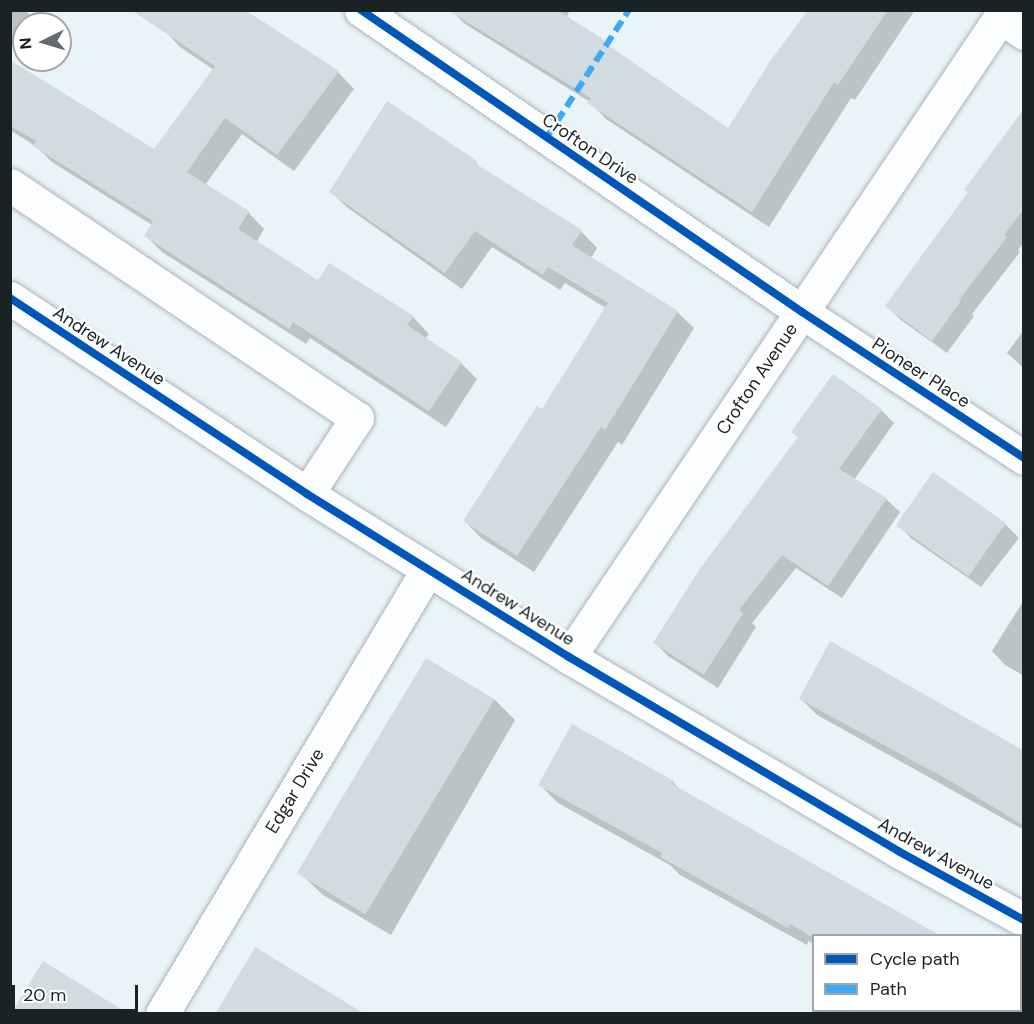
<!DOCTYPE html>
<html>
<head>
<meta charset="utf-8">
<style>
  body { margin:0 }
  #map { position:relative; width:1034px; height:1024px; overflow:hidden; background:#e9f4f8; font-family:"DM Sans",sans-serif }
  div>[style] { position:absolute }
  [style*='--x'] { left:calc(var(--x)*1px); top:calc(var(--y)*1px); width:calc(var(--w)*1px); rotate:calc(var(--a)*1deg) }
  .shadow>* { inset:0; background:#0003 }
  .building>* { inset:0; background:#d2dbdf; transform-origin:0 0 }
  .roads { filter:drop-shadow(0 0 2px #acb4b7) drop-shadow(0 0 2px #acb4b7) }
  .minor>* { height:33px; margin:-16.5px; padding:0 16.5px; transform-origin:16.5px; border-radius:16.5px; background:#fcfdfe }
  .quiet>* { height:6px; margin-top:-3px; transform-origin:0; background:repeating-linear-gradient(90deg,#3fa9f5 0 12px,transparent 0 18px) }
  .cycleway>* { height:8px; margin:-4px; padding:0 4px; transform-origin:4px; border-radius:4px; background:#0057b8 }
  span { translate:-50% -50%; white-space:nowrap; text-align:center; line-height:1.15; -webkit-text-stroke:4.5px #fff; paint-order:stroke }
  .street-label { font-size:18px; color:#1a2224 }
  .frame { position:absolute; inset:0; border:12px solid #1a2224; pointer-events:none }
  .legend { position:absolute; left:812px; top:934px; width:210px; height:78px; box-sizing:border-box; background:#fff; border:2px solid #a3a7a7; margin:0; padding:8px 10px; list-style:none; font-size:18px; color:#1a2224 }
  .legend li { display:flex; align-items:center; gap:12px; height:30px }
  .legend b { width:30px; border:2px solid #a3a7a7 }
  .north { position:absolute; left:12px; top:12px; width:60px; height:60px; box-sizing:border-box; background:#fff; border:2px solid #a3a7a7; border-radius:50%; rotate:265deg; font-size:16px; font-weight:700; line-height:24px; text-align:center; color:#1a2224 }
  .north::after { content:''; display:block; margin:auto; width:21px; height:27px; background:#626c6e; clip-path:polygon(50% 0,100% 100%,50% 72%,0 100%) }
  .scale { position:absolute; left:12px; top:985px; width:126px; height:27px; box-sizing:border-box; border:3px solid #1a2224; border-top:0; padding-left:8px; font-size:18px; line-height:21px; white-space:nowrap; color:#1a2224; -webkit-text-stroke:4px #fff; paint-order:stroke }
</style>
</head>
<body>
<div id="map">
  <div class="shadow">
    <div style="clip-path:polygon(10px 10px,25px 10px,36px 21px,34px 24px,24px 24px,24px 38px,17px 48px,10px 44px)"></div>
    <div style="clip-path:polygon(451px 10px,570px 10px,566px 18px,602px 40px,612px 49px,729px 130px,810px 10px,915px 10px,855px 100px,851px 98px,769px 227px,606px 119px,590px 102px,465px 24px)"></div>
    <div style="clip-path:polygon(164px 30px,338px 72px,354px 89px,294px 171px,242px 134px,205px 185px,248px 212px,264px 229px,256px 243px,318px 282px,413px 317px,429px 334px,425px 339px,461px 363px,477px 379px,446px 427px,310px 338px,306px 344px,162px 252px,146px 236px,152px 225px,52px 162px,37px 147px,10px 130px,10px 62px,154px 151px,214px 70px,180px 47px)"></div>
    <div style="clip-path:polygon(1024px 110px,1024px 242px,1018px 250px,1020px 252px,972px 314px,974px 316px,947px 353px,901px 320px,887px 306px,969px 193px,966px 190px)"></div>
    <div style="clip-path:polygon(476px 163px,484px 171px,581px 231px,597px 248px,591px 258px,677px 312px,694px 328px,622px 445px,618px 442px,534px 572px,481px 538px,465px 521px,543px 411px,606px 308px,565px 283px,560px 290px,492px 247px,462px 289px,348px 208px,331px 192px)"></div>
    <div style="clip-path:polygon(1024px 330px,1024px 368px,1007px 353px)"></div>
    <div style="clip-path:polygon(881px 410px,894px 423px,854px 480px,886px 499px,900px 512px,842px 598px,796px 568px,752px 623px,756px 627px,718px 688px,668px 656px,655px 643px)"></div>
    <div style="clip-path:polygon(1005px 524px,1019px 538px,981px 587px,912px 539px,898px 525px)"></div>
    <div style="clip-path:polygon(1024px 600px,1024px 676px,1004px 664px,992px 651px)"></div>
    <div style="clip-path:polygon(831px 643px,1024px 753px,1024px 830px,817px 715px,801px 699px)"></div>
    <div style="clip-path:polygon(426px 660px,495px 700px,515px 720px,391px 935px,323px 895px,302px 875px)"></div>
    <div style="clip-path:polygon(673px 782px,814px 936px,814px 944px,808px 941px,807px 945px,680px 875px,670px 865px,558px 803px,540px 785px)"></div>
    <div style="clip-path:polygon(1020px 996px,1024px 997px,1024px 1014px,977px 1014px,979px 1010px,1020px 1010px)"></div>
  </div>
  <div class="building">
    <div style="clip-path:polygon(131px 10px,245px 10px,339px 71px,277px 155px,225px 118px,187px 172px,249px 211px,238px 229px,318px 280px,329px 263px,414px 316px,407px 325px,462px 362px,429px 411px,293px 322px,289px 329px,144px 236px,153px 221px,33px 146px,36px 141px,10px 126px,10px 60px,154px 149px,215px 66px)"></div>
    <div style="clip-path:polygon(447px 10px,557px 10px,603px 39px,602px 41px,728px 128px,771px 60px,808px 10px,888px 10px,838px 85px,834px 82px,752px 212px,587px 103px,591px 98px)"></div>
    <div style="clip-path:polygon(387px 101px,477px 161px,476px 164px,582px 230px,572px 245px,678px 311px,605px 430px,601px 427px,517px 556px,463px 521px,537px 406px,542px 409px,608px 303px,548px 267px,543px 275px,475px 231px,445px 273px,329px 192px)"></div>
    <div style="clip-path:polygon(1023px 110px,1023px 210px,1004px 235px,1007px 237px,959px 300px,961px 301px,932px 341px,885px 306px,968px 192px,964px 190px)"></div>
    <div style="clip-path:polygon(833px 374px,882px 409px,839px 469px,887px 498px,828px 586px,782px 555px,739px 610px,743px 613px,704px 675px,653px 643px,699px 570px,798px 437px,791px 432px)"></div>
    <div style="left:933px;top:472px;width:89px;height:65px;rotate:35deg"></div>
    <div style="clip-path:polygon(830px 641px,1023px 750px,1023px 825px,952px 782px,799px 699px)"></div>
    <div style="left:426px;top:658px;width:80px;height:251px;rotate:31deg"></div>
    <div style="clip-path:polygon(572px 724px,674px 781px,672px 784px,941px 936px,810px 936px,790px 924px,788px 928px,660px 857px,662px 853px,538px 785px)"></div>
    <div style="clip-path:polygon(255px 947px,365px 1014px,215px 1014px)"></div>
    <div style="clip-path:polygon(43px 961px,129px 1014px,11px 1014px)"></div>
  </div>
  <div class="roads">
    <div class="minor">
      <div style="--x:361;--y:10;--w:534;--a:34.4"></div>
      <div style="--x:802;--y:312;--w:266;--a:33.3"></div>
      <div style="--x:1001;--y:17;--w:28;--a:35"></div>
      <div style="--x:10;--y:185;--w:418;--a:33.9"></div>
      <div style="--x:357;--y:418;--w:91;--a:123.3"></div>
      <div style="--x:10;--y:298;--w:356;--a:33.4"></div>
      <div style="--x:307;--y:494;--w:309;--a:31.9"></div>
      <div style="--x:569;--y:657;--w:382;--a:30.5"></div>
      <div style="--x:898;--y:851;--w:144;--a:28.7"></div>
      <div style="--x:569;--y:657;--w:780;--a:-56.02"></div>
      <div style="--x:162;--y:1014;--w:518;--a:-59.13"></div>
    </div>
  </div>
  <div class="quiet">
    <div style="--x:547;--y:137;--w:151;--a:-57.2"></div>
  </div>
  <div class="cycleway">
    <div style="--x:361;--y:10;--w:534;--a:34.4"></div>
    <div style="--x:802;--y:312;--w:266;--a:33.3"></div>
    <div style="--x:10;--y:298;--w:356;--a:33.4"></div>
    <div style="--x:307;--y:494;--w:309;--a:31.9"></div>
    <div style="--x:569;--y:657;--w:382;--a:30.5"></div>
    <div style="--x:898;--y:851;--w:144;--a:28.7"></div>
  </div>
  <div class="street-label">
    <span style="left:590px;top:149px;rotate:34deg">Crofton Drive</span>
    <span style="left:109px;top:346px;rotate:33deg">Andrew Avenue</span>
    <span style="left:921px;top:373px;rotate:33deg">Pioneer Place</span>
    <span style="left:757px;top:379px;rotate:-56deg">Crofton Avenue</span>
    <span style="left:518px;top:607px;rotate:32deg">Andrew Avenue</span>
    <span style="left:295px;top:791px;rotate:-59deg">Edgar Drive</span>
    <span style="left:936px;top:854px;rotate:29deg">Andrew Avenue</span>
  </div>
  <div class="frame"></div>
  <ul class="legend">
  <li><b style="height:8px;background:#0057b8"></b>Cycle path</li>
  <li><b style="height:8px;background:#3fa9f5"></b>Path</li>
  </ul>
  <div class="north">N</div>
  <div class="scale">20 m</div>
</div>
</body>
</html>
